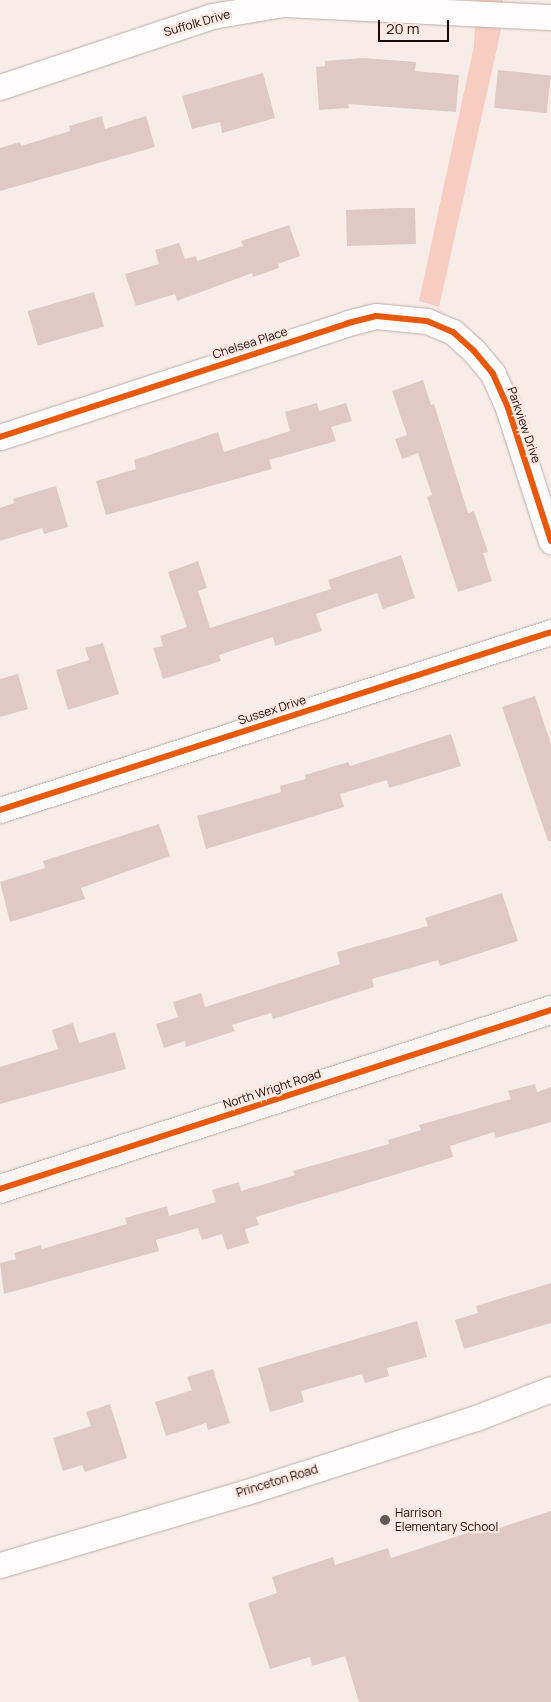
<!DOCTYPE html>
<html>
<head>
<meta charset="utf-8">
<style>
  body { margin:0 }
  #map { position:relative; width:551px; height:1702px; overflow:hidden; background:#f8ece8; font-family:Manrope,sans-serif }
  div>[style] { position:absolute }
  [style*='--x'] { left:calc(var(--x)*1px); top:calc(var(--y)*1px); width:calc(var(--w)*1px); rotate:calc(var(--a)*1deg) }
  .green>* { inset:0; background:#f7ccc1 }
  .building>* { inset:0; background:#e0c9c3; transform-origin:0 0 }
  .roads { filter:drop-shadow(0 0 1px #b9aeaa) drop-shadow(0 0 1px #b9aeaa) }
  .street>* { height:25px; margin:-12.5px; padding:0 12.5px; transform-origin:12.5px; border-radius:12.5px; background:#fefcfc }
  .secondary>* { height:28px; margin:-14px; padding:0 14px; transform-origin:14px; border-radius:14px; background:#faf4f3 }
  .cycleway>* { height:6px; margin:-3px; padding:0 3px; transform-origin:3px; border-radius:3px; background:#e8590c }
  .dots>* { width:14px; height:14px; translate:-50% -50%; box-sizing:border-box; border:2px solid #fee8e2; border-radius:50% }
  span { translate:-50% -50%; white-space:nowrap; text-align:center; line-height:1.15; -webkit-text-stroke:4.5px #fee8e2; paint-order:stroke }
  .street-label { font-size:12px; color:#150a07 }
  .poi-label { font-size:12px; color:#150a07 }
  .left { translate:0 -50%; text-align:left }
  .scale { position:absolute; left:378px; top:20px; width:71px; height:22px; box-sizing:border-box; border:2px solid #150a07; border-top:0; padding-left:6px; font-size:15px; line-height:18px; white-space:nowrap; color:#150a07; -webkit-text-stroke:4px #fee8e2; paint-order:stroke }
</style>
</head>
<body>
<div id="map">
  <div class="green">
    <div style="clip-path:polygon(476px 0,503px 0,501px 30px,439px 307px,419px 301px,474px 46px)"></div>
  </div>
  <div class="building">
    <div style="clip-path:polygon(363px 58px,416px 62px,415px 71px,459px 75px,456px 112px,348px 104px,349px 108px,319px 110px,316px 67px,325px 66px,325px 61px)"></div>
    <div style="left:498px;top:70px;width:53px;height:38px;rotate:6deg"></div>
    <div style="clip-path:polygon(263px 73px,275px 118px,222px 133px,220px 122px,192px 129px,182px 96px)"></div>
    <div style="clip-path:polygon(102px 116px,105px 129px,146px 116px,155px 147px,0 191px,0 148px,20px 142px,21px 146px,70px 131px,69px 126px)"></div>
    <div style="clip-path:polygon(397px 208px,415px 208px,416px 244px,347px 246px,346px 210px)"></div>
    <div style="clip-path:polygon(289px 225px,300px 256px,278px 264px,279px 268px,253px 277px,252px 273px,177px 301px,175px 294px,136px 306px,125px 274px,159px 264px,155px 250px,179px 243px,185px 259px,196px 256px,197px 261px,243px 246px,241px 241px)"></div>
    <div style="left:94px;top:292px;width:36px;height:69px;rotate:74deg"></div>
    <div style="clip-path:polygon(423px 380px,431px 405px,434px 404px,468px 513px,474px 511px,488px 552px,483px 553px,492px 581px,458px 592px,427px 497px,432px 495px,418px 453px,402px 459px,395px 439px,407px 435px,392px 391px)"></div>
    <div style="clip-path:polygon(317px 403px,319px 411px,346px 403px,352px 421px,331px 427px,336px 441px,269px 460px,272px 469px,106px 515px,96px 481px,136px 469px,134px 460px,218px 432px,224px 452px,290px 431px,285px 412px)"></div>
    <div style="clip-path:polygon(56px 486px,68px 527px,44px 534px,42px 528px,0 541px,0 508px,14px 503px,13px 499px)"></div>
    <div style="clip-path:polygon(401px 555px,415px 598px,383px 609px,377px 593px,316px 614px,322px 631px,275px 646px,273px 637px,219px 655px,221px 661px,163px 679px,153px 648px,163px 646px,160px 636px,187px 627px,168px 572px,198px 561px,207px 588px,198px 591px,210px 628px,331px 589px,328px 580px)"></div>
    <div style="clip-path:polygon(103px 643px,119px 694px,68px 710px,56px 670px,89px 660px,85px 648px)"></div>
    <div style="clip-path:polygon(18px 674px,28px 709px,0 717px,0 679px)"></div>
    <div style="clip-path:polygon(535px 696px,551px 744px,551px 841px,548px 841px,502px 707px)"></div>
    <div style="clip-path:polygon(451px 734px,461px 766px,389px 788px,387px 780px,340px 794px,344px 807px,206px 849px,197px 816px,281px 792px,280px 786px,306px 779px,305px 775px,348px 762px,350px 766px)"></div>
    <div style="clip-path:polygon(159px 824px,170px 856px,81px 888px,85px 899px,10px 922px,0 882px,45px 868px,43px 861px)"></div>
    <div style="clip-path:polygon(502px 893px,518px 941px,440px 966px,438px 960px,372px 979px,374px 987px,273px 1019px,271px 1013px,232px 1025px,235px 1031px,186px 1047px,185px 1041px,164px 1048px,156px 1024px,178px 1017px,173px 1002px,201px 993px,205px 1007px,340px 964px,337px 952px,428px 926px,425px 918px)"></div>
    <div style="clip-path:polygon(73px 1023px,79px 1043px,115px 1032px,126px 1069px,0 1104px,0 1067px,58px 1049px,52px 1030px)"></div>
    <div style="clip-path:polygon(535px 1084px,537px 1092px,551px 1087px,551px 1122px,496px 1138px,494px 1132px,450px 1146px,453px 1157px,256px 1217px,259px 1225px,245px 1229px,249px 1243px,227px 1250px,222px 1234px,202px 1240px,198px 1228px,156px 1240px,159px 1251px,4px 1294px,0 1263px,16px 1259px,14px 1253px,41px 1245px,42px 1249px,127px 1224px,125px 1218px,167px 1206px,169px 1216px,216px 1202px,212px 1190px,239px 1182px,241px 1191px,295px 1175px,293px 1171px,389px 1144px,388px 1140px,421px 1130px,419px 1125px,511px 1099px,508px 1091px)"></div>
    <div style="clip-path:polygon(551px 1283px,551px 1323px,464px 1349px,455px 1320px,478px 1313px,476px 1306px)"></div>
    <div style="clip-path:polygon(417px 1321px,427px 1357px,387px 1368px,389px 1376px,365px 1383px,362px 1374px,301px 1391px,304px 1402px,270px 1412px,258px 1368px)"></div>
    <div style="clip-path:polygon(213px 1369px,230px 1423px,208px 1430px,206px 1423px,166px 1436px,155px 1402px,192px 1390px,187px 1377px)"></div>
    <div style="clip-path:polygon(110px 1404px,127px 1458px,85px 1472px,82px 1465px,63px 1471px,53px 1438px,91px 1426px,86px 1412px)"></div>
    <div style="clip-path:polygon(551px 1511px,551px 1702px,359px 1702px,345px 1656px,312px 1666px,310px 1657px,270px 1669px,248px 1603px,277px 1593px,272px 1577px,333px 1557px,335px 1565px,388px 1548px,391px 1558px,485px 1527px,487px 1532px)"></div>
  </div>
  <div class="roads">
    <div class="street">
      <div style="--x:0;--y:87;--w:224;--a:-18.5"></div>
      <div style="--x:212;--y:16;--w:72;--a:-9.6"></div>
      <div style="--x:283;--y:4;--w:268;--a:2.8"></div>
      <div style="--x:0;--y:437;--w:366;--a:-18.1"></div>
      <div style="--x:348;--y:323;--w:29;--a:-14"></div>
      <div style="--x:376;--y:316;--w:51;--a:5.6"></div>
      <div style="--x:427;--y:321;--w:28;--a:23"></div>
      <div style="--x:453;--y:332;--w:28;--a:42"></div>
      <div style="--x:474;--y:351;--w:30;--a:50"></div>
      <div style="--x:493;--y:374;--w:37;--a:66"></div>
      <div style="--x:508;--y:408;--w:140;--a:72.1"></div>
      <div style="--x:0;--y:810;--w:579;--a:-17.9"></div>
      <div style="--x:0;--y:1565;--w:267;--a:-16.5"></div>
      <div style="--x:256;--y:1489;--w:231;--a:-17.9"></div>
      <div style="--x:476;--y:1418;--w:80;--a:-21.1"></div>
    </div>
    <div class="secondary">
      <div style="--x:0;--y:1189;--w:579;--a:-18"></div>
    </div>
  </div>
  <div class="cycleway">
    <div style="--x:0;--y:437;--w:366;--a:-18.1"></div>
    <div style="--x:348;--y:323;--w:29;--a:-14"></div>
    <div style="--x:376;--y:316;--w:51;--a:5.6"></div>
    <div style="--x:427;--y:321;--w:28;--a:23"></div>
    <div style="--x:453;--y:332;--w:28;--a:42"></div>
    <div style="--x:474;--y:351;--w:30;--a:50"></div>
    <div style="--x:493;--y:374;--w:37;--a:66"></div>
    <div style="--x:508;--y:408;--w:140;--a:72.1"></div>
    <div style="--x:0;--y:810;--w:579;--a:-17.9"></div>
    <div style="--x:0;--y:1189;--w:579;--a:-18"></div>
  </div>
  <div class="dots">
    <div style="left:385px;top:1520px;background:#645956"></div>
  </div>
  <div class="street-label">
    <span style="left:197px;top:23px;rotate:-16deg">Suffolk Drive</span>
    <span style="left:250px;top:343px;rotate:-18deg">Chelsea Place</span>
    <span style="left:524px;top:425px;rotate:71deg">Parkview Drive</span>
    <span style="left:272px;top:710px;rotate:-18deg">Sussex Drive</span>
    <span style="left:272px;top:1089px;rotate:-18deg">North Wright Road</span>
    <span style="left:277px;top:1481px;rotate:-17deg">Princeton Road</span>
  </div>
  <div class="poi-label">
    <span class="left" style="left:395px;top:1520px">Harrison<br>Elementary School</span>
  </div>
  <div class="scale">20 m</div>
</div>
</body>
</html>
